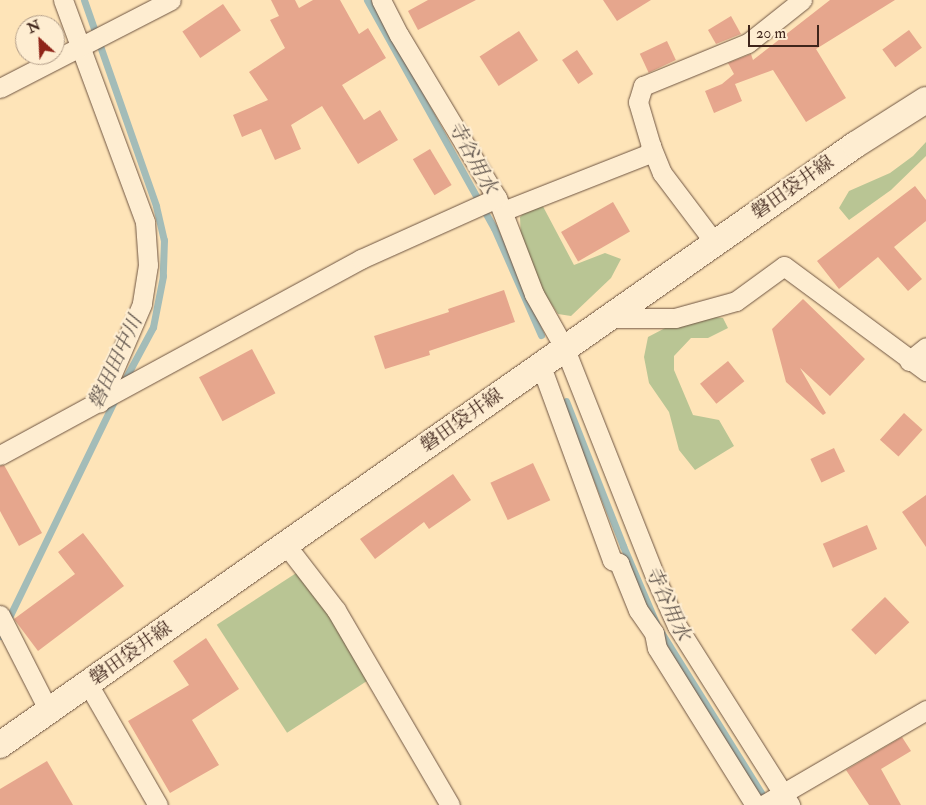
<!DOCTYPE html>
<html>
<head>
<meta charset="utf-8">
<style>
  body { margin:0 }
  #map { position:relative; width:926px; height:805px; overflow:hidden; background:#fee4b8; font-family:"IM FELL Double Pica","Noto Serif JP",serif }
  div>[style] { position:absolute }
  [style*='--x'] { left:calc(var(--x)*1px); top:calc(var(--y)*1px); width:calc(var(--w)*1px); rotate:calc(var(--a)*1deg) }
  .green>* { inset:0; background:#b9c594; transform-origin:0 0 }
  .stream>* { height:7px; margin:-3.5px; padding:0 3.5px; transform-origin:3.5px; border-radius:3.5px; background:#a3bcb8 }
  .building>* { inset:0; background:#e6a68d; transform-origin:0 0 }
  .roads { filter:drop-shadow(0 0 1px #6f5542) drop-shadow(0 0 1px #6f5542) }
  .minor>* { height:19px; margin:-9.5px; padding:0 9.5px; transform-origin:9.5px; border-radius:9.5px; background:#feedd1 }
  .secondary>* { height:26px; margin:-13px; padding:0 13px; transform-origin:13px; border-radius:13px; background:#feedd1 }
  span { translate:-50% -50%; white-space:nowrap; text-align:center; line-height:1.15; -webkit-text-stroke:4.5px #feedd1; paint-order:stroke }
  .street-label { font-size:19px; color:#3f251b }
  .water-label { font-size:20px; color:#5d524a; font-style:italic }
  .north { position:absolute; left:15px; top:15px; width:50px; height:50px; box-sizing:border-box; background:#feedd1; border:1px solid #b29d88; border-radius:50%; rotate:335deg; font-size:14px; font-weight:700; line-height:20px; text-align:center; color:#3f251b }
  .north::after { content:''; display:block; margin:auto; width:18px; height:22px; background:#8f2418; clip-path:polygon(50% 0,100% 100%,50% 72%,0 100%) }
  .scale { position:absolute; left:748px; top:25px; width:71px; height:22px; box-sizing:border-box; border:2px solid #3f251b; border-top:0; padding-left:6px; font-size:15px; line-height:18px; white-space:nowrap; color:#3f251b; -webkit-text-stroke:4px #feedd1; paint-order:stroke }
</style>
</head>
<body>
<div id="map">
  <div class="green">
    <div style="clip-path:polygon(926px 142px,926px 156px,891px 190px,849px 220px,839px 208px,849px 191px,890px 173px,913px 156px)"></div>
    <div style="clip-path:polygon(538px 197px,574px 265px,605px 253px,621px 259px,611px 278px,571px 316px,558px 314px,522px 260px,520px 217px)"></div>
    <div style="clip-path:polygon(692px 314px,723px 318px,728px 328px,708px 338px,691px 338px,674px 356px,674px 370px,693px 415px,719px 420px,734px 446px,695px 470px,679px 450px,669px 412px,649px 383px,644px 357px,648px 337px)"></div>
    <div style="left:304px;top:568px;width:129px;height:104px;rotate:57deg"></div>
  </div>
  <div class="stream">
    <div style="--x:84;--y:0;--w:218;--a:70.7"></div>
    <div style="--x:156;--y:206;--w:35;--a:77"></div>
    <div style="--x:164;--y:240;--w:36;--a:92"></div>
    <div style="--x:163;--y:276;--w:52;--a:101.1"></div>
    <div style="--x:153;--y:327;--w:64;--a:118.2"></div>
    <div style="--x:367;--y:0;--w:261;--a:60.9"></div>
    <div style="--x:494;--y:228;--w:117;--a:66.3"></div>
    <div style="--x:566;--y:401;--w:156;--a:68.5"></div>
    <div style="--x:623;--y:546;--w:84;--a:66.8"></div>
    <div style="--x:661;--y:632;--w:199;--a:58.1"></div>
    <div style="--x:0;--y:636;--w:266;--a:-64.1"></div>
  </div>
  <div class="building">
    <div style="clip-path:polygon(271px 0,295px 0,299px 8px,313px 0,340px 0,359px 34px,368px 28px,386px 58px,342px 85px,364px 120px,380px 110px,398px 140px,358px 164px,322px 106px,291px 125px,301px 149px,275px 160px,261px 129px,242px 137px,233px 115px,268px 100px,249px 72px,285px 48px,270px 20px,279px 16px)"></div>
    <div style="clip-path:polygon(428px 0,476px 0,418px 30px,408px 11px)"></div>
    <div style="clip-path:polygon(603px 0,651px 0,617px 21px)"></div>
    <div style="clip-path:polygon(830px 0,895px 0,816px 49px,846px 98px,806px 122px,773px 70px,735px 84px,742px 101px,714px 113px,705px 91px,722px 84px,734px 74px,728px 63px,751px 54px,753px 60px)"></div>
    <div style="left:223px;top:4px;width:32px;height:49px;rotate:56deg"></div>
    <div style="clip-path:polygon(731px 16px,741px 34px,716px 44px,708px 30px)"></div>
    <div style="left:909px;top:30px;width:22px;height:33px;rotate:54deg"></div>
    <div style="left:519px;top:31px;width:35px;height:47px;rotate:57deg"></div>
    <div style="left:667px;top:41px;width:21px;height:30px;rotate:65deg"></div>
    <div style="left:577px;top:50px;width:29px;height:18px;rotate:56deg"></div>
    <div style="left:430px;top:149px;width:42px;height:20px;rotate:59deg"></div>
    <div style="clip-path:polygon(915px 186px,926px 200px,926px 221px,894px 247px,922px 279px,908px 291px,878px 257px,839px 289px,817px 261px)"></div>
    <div style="left:613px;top:202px;width:34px;height:60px;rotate:60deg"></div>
    <div style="clip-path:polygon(504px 290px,515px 322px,429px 351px,430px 355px,385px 369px,374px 336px,449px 312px,448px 309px)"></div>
    <div style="clip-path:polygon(803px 299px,865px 359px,830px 396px,800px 368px,826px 413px,823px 415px,786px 382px,772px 329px)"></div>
    <div style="left:252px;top:349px;width:50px;height:60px;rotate:62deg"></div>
    <div style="left:728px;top:361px;width:26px;height:36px;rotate:51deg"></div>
    <div style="left:904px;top:413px;width:25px;height:36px;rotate:42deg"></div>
    <div style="left:834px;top:448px;width:26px;height:26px;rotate:65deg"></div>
    <div style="left:533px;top:463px;width:41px;height:47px;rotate:65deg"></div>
    <div style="clip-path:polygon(4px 465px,42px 533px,19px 546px,0 511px,0 466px)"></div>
    <div style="clip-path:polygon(453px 474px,471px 500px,429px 529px,424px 522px,375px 559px,360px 539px)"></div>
    <div style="clip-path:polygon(926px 495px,926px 547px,902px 512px)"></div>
    <div style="left:867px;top:525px;width:26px;height:48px;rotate:67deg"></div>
    <div style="clip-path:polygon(83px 533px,124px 586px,38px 651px,14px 619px,75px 574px,58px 552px)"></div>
    <div style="left:885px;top:597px;width:35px;height:47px;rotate:46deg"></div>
    <div style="clip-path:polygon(206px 638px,239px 689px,192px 720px,219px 765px,170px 793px,128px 721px,189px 685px,173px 661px)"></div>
    <div style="clip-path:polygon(902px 737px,911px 751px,881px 769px,901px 805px,869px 805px,846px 770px)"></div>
    <div style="clip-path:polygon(47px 761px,73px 805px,0 805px,0 789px)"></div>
  </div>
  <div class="roads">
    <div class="minor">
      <div style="--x:63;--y:0;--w:237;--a:69.7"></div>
      <div style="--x:145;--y:222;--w:43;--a:86"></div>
      <div style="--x:148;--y:265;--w:39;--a:99"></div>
      <div style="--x:142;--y:304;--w:107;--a:113.2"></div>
      <div style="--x:381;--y:0;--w:39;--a:63"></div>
      <div style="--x:399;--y:35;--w:190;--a:59"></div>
      <div style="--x:497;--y:198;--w:103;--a:68.9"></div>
      <div style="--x:534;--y:294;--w:63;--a:60.6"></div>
      <div style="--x:565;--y:349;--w:247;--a:68.4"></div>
      <div style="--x:656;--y:579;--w:51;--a:65.9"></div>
      <div style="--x:677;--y:626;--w:212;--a:57.7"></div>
      <div style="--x:0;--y:88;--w:192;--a:-27.2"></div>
      <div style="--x:651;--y:146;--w:29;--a:68"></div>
      <div style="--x:662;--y:173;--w:88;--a:52.9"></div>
      <div style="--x:503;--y:211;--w:156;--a:-21.5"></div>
      <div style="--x:648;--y:154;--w:9;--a:-69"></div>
      <div style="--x:651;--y:146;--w:46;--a:-106.5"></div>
      <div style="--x:638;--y:102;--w:17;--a:-73"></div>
      <div style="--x:643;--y:86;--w:113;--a:-22.3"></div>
      <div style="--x:748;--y:43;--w:69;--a:-38.5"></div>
      <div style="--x:609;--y:318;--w:66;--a:0"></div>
      <div style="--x:675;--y:318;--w:63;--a:-15.6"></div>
      <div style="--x:736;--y:301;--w:59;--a:-36.1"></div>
      <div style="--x:784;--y:266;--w:177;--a:36.5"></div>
      <div style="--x:909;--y:361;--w:22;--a:-39"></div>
      <div style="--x:541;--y:366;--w:207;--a:69.9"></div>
      <div style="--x:612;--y:560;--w:8;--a:23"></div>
      <div style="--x:619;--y:563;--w:51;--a:68"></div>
      <div style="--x:638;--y:610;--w:28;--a:55"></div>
      <div style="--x:654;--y:633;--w:15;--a:79"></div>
      <div style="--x:657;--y:648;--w:185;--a:58"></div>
      <div style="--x:0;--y:455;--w:411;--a:-28.5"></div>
      <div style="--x:361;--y:259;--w:149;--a:-24.2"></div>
      <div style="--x:286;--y:545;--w:82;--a:52.4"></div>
      <div style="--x:336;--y:610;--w:226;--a:59.7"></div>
      <div style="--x:0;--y:615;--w:108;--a:63"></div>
      <div style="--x:88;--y:684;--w:140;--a:60"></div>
      <div style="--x:763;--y:805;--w:189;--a:-30.2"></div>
    </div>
    <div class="secondary">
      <div style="--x:0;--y:745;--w:1045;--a:-35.06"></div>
      <div style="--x:855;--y:145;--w:84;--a:-32.4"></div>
    </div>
  </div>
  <div class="street-label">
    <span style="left:793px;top:188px;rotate:-35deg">磐田袋井線</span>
    <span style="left:462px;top:421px;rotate:-35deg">磐田袋井線</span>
    <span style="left:131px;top:654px;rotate:-35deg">磐田袋井線</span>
  </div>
  <div class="water-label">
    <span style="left:473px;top:157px;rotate:61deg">寺谷用水</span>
    <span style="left:115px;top:362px;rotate:-65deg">磐田田中川</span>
    <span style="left:668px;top:603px;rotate:65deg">寺谷用水</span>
  </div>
  <div class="north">N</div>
  <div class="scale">20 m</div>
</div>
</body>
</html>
